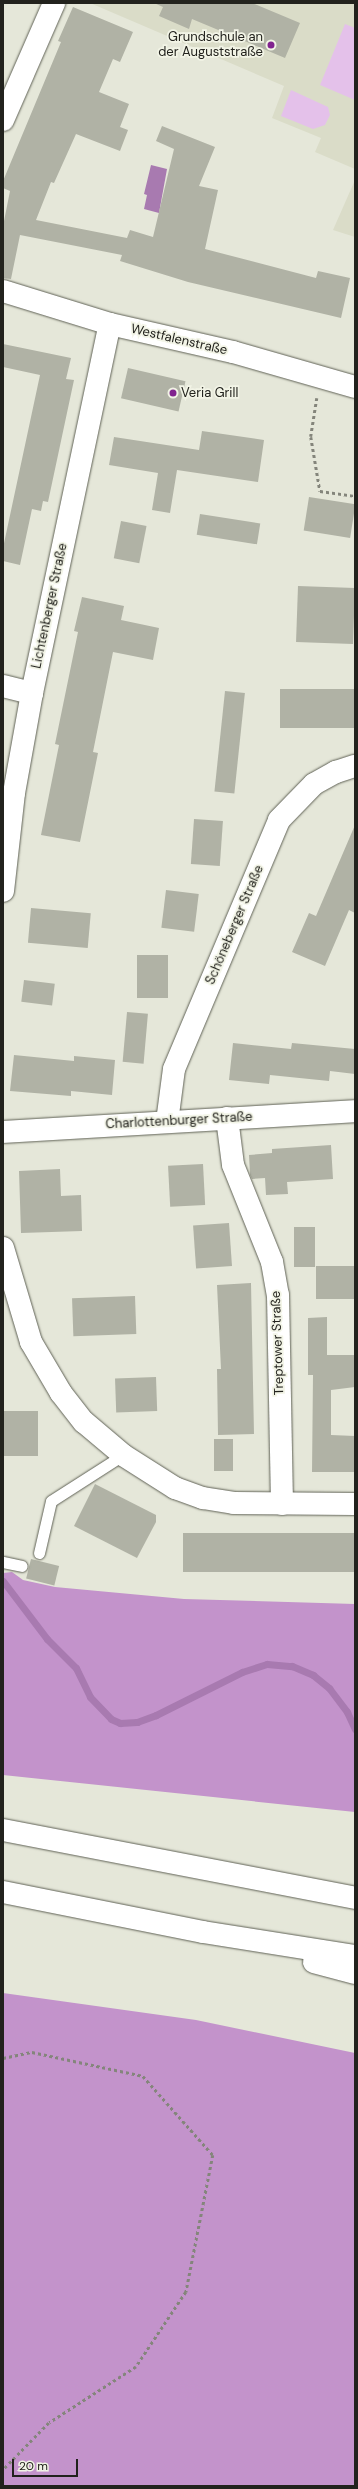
<!DOCTYPE html>
<html>
<head>
<meta charset="utf-8">
<style>
  body { margin:0 }
  #map { position:relative; width:358px; height:2489px; overflow:hidden; background:#e5e7d9; font-family:"DM Sans",sans-serif }
  div>[style] { position:absolute }
  [style*='--x'] { left:calc(var(--x)*1px); top:calc(var(--y)*1px); width:calc(var(--w)*1px); rotate:calc(var(--a)*1deg) }
  .built>* { inset:0; background:#dadcc8 }
  .green>* { inset:0; background:#e4c1ea }
  .forest>* { inset:0; background:#c393cb }
  .water>* { inset:0; background:#a87ab0 }
  .stream>* { height:7px; margin:-3.5px; padding:0 3.5px; transform-origin:3.5px; border-radius:3.5px; background:#a87ab0 }
  .building>* { inset:0; background:#b0b2a5; transform-origin:0 0 }
  .path>* { height:2.5px; margin-top:-1.25px; transform-origin:0; background:repeating-linear-gradient(90deg,#84857b 0 3px,transparent 0 6px) }
  .roads { filter:drop-shadow(0 0 1px #606256) drop-shadow(0 0 1px #606256) }
  .service>* { height:11px; margin:-5.5px; padding:0 5.5px; transform-origin:5.5px; border-radius:5.5px; background:#fff }
  .minor>* { height:22px; margin:-11px; padding:0 11px; transform-origin:11px; border-radius:11px; background:#fff }
  .secondary>* { height:22px; margin:-11px; padding:0 11px; transform-origin:11px; border-radius:11px; background:#fff }
  .motorway>* { height:22px; margin:-11px; padding:0 11px; transform-origin:11px; border-radius:11px; background:#fff }
  .dots>* { width:11px; height:11px; translate:-50% -50%; box-sizing:border-box; border:2px solid #f2f4e6; border-radius:50% }
  span { translate:-50% -50%; white-space:nowrap; text-align:center; line-height:1.15; -webkit-text-stroke:3.5px #f2f4e6; paint-order:stroke }
  .poi-label { font-size:13px; color:#22221d }
  .right { translate:-100% -50%; text-align:right }
  .left { translate:0 -50%; text-align:left }
  .street-label { font-size:13px; color:#22221d }
  .frame { position:absolute; inset:0; border:4px solid #22221d; pointer-events:none }
  .scale { position:absolute; left:12px; top:2459px; width:66px; height:18px; box-sizing:border-box; border:2px solid #22221d; border-top:0; padding-left:5px; font-size:12px; line-height:14px; white-space:nowrap; color:#22221d; -webkit-text-stroke:3px #f2f4e6; paint-order:stroke }
</style>
</head>
<body>
<div id="map">
  <div class="built">
    <div style="clip-path:polygon(90px 3px,355px 3px,355px 169px,315px 152px,321px 138px,272px 118px,284px 86px)"></div>
    <div style="clip-path:polygon(355px 180px,355px 237px,333px 230px)"></div>
  </div>
  <div class="green">
    <div style="clip-path:polygon(345px 24px,355px 28px,355px 100px,320px 85px)"></div>
    <div style="clip-path:polygon(291px 90px,328px 107px,330px 115px,325px 125px,313px 129px,281px 116px)"></div>
  </div>
  <div class="forest">
    <div style="clip-path:polygon(12px 1572px,23px 1580px,55px 1587px,184px 1599px,355px 1604px,355px 1812px,3px 1775px,3px 1573px)"></div>
    <div style="clip-path:polygon(3px 1993px,196px 2020px,355px 2053px,355px 2486px,3px 2486px)"></div>
  </div>
  <div class="water">
    <div style="clip-path:polygon(151px 165px,167px 169px,159px 213px,144px 209px,147px 195px,144px 194px)"></div>
  </div>
  <div class="stream">
    <div style="--x:3;--y:1581;--w:73;--a:52.8"></div>
    <div style="--x:47;--y:1639;--w:41;--a:45"></div>
    <div style="--x:76;--y:1668;--w:32;--a:64"></div>
    <div style="--x:90;--y:1697;--w:30;--a:46"></div>
    <div style="--x:111;--y:1719;--w:10;--a:24"></div>
    <div style="--x:120;--y:1723;--w:17;--a:-3"></div>
    <div style="--x:137;--y:1722;--w:20;--a:-20"></div>
    <div style="--x:156;--y:1715;--w:96;--a:-26.6"></div>
    <div style="--x:242;--y:1672;--w:26;--a:-18"></div>
    <div style="--x:267;--y:1664;--w:25;--a:5"></div>
    <div style="--x:292;--y:1666;--w:23;--a:23"></div>
    <div style="--x:313;--y:1675;--w:21;--a:39"></div>
    <div style="--x:329;--y:1688;--w:30;--a:53"></div>
    <div style="--x:347;--y:1712;--w:19;--a:65"></div>
  </div>
  <div class="building">
    <div style="clip-path:polygon(154px 3px,252px 3px,300px 23px,285px 58px,192px 19px,189px 29px,159px 16px,163px 7px)"></div>
    <div style="clip-path:polygon(73px 7px,133px 32px,120px 62px,113px 59px,99px 92px,129px 104px,120px 127px,128px 130px,120px 151px,76px 134px,54px 183px,51px 182px,36px 220px,127px 238px,130px 230px,153px 237px,174px 149px,156px 141px,162px 126px,215px 147px,199px 186px,218px 190px,205px 249px,316px 278px,318px 271px,350px 278px,341px 318px,188px 282px,120px 261px,122px 255px,20px 235px,11px 279px,3px 278px,3px 226px,10px 191px,3px 188px,3px 181px,61px 42px,58px 41px)"></div>
    <div style="clip-path:polygon(3px 344px,71px 358px,66px 379px,74px 380px,48px 502px,43px 501px,41px 511px,32px 509px,20px 565px,3px 561px,3px 548px,40px 375px,3px 367px)"></div>
    <div style="left:128px;top:368px;width:59px;height:31px;rotate:13deg"></div>
    <div style="clip-path:polygon(202px 431px,264px 440px,258px 482px,177px 470px,170px 513px,152px 510px,158px 473px,109px 465px,114px 437px,199px 450px)"></div>
    <div style="left:309px;top:497px;width:47px;height:34px;rotate:9deg"></div>
    <div style="left:200px;top:514px;width:61px;height:21px;rotate:9deg"></div>
    <div style="left:121px;top:521px;width:26px;height:38px;rotate:11deg"></div>
    <div style="left:298px;top:586px;width:57px;height:56px;rotate:2deg"></div>
    <div style="clip-path:polygon(82px 597px,124px 606px,121px 620px,159px 628px,153px 660px,113px 652px,93px 752px,98px 753px,80px 842px,41px 835px,59px 745px,55px 744px,78px 632px,74px 631px)"></div>
    <div style="left:280px;top:689px;width:75px;height:39px"></div>
    <div style="left:225px;top:691px;width:20px;height:101px;rotate:6deg"></div>
    <div style="left:194px;top:819px;width:29px;height:45px;rotate:4deg"></div>
    <div style="clip-path:polygon(355px 825px,355px 913px,349px 910px,325px 966px,292px 952px,309px 913px,316px 916px)"></div>
    <div style="left:166px;top:890px;width:33px;height:38px;rotate:7deg"></div>
    <div style="left:31px;top:908px;width:60px;height:35px;rotate:5deg"></div>
    <div style="left:137px;top:955px;width:31px;height:43px"></div>
    <div style="left:24px;top:980px;width:31px;height:22px;rotate:7deg"></div>
    <div style="left:127px;top:1012px;width:21px;height:50px;rotate:5deg"></div>
    <div style="clip-path:polygon(233px 1043px,291px 1049px,292px 1043px,355px 1049px,355px 1074px,330px 1071px,329px 1081px,270px 1075px,269px 1084px,229px 1080px)"></div>
    <div style="clip-path:polygon(14px 1055px,74px 1061px,74px 1056px,115px 1060px,112px 1095px,71px 1091px,71px 1096px,10px 1091px)"></div>
    <div style="clip-path:polygon(331px 1145px,333px 1179px,287px 1182px,288px 1194px,266px 1195px,265px 1178px,252px 1179px,250px 1175px,249px 1155px,272px 1153px,272px 1149px)"></div>
    <div style="left:203px;top:1164px;width:41px;height:35px;rotate:87deg"></div>
    <div style="clip-path:polygon(60px 1169px,61px 1196px,81px 1195px,82px 1231px,21px 1233px,19px 1171px)"></div>
    <div style="left:229px;top:1223px;width:43px;height:36px;rotate:86deg"></div>
    <div style="left:294px;top:1227px;width:21px;height:40px"></div>
    <div style="left:355px;top:1266px;width:33px;height:39px;rotate:90deg"></div>
    <div style="clip-path:polygon(251px 1283px,254px 1434px,218px 1435px,217px 1369px,221px 1369px,217px 1285px)"></div>
    <div style="left:135px;top:1296px;width:38px;height:63px;rotate:88deg"></div>
    <div style="clip-path:polygon(327px 1317px,327px 1355px,355px 1355px,355px 1387px,331px 1390px,331px 1435px,355px 1436px,355px 1472px,312px 1472px,313px 1375px,308px 1375px,308px 1318px)"></div>
    <div style="left:156px;top:1377px;width:34px;height:41px;rotate:88deg"></div>
    <div style="left:38px;top:1411px;width:45px;height:34px;rotate:90deg"></div>
    <div style="left:214px;top:1439px;width:19px;height:32px"></div>
    <div style="clip-path:polygon(95px 1484px,156px 1515px,156px 1522px,137px 1558px,74px 1526px)"></div>
    <div style="left:183px;top:1533px;width:172px;height:39px"></div>
    <div style="left:31px;top:1559px;width:29px;height:20px;rotate:14deg"></div>
  </div>
  <div class="path">
    <div style="--x:317;--y:398;--w:39;--a:99"></div>
    <div style="--x:311;--y:437;--w:55;--a:80.5"></div>
    <div style="--x:320;--y:491;--w:35;--a:8"></div>
    <div style="--x:3;--y:2058;--w:30;--a:-12"></div>
    <div style="--x:32;--y:2052;--w:114;--a:12.2"></div>
    <div style="--x:143;--y:2076;--w:106;--a:48.5"></div>
    <div style="--x:213;--y:2155;--w:140;--a:101.1"></div>
    <div style="--x:186;--y:2292;--w:90;--a:123.7"></div>
    <div style="--x:136;--y:2367;--w:103;--a:147.2"></div>
    <div style="--x:49;--y:2423;--w:66;--a:134.4"></div>
  </div>
  <div class="roads">
    <div class="service">
      <div style="--x:39;--y:1553;--w:53;--a:-77"></div>
      <div style="--x:51;--y:1501;--w:85;--a:-32.6"></div>
      <div style="--x:3;--y:1562;--w:19;--a:12"></div>
    </div>
    <div class="minor">
      <div style="--x:3;--y:120;--w:128;--a:-66.4"></div>
      <div style="--x:3;--y:686;--w:30;--a:14"></div>
      <div style="--x:3;--y:891;--w:99;--a:-83.6"></div>
      <div style="--x:14;--y:793;--w:102;--a:-79.8"></div>
      <div style="--x:32;--y:693;--w:377;--a:-78.1"></div>
      <div style="--x:227;--y:1118;--w:47;--a:82.7"></div>
      <div style="--x:233;--y:1165;--w:105;--a:68.1"></div>
      <div style="--x:272;--y:1262;--w:34;--a:80"></div>
      <div style="--x:278;--y:1295;--w:209;--a:88.9"></div>
      <div style="--x:167;--y:1122;--w:53;--a:-82.5"></div>
      <div style="--x:174;--y:1069;--w:270;--a:-67.1"></div>
      <div style="--x:279;--y:820;--w:50;--a:-45.8"></div>
      <div style="--x:314;--y:784;--w:25;--a:-29"></div>
      <div style="--x:336;--y:772;--w:20;--a:-18"></div>
      <div style="--x:3;--y:1132;--w:353;--a:-3.4"></div>
      <div style="--x:3;--y:1248;--w:98;--a:73.4"></div>
      <div style="--x:31;--y:1342;--w:59;--a:59.5"></div>
      <div style="--x:61;--y:1393;--w:37;--a:52"></div>
      <div style="--x:84;--y:1422;--w:51;--a:40.2"></div>
      <div style="--x:123;--y:1455;--w:62;--a:32.4"></div>
      <div style="--x:175;--y:1488;--w:30;--a:20"></div>
      <div style="--x:203;--y:1498;--w:31;--a:9"></div>
      <div style="--x:234;--y:1503;--w:121;--a:0.5"></div>
    </div>
    <div class="secondary">
      <div style="--x:3;--y:291;--w:112;--a:17.1"></div>
      <div style="--x:110;--y:324;--w:126;--a:12.8"></div>
      <div style="--x:233;--y:352;--w:127;--a:16"></div>
    </div>
    <div class="motorway">
      <div style="--x:3;--y:1830;--w:359;--a:10.9"></div>
      <div style="--x:3;--y:1892;--w:204;--a:11.3"></div>
      <div style="--x:203;--y:1932;--w:154;--a:9"></div>
      <div style="--x:314;--y:1962;--w:42;--a:15"></div>
    </div>
  </div>
  <div class="dots">
    <div style="left:271px;top:45px;background:#81238f"></div>
    <div style="left:173px;top:393px;background:#81238f"></div>
  </div>
  <div class="poi-label">
    <span class="right" style="left:263px;top:45px">Grundschule an<br>der Auguststraße</span>
    <span class="left" style="left:181px;top:393px">Veria Grill</span>
  </div>
  <div class="street-label">
    <span style="left:179px;top:340px;rotate:13deg">Westfalenstraße</span>
    <span style="left:50px;top:606px;rotate:-78deg">Lichtenberger Straße</span>
    <span style="left:235px;top:925px;rotate:-67deg">Schöneberger Straße</span>
    <span style="left:179px;top:1121px;rotate:-3deg">Charlottenburger Straße</span>
    <span style="left:278px;top:1343px;rotate:-92deg">Treptower Straße</span>
  </div>
  <div class="frame"></div>
  <div class="scale">20 m</div>
</div>
</body>
</html>
